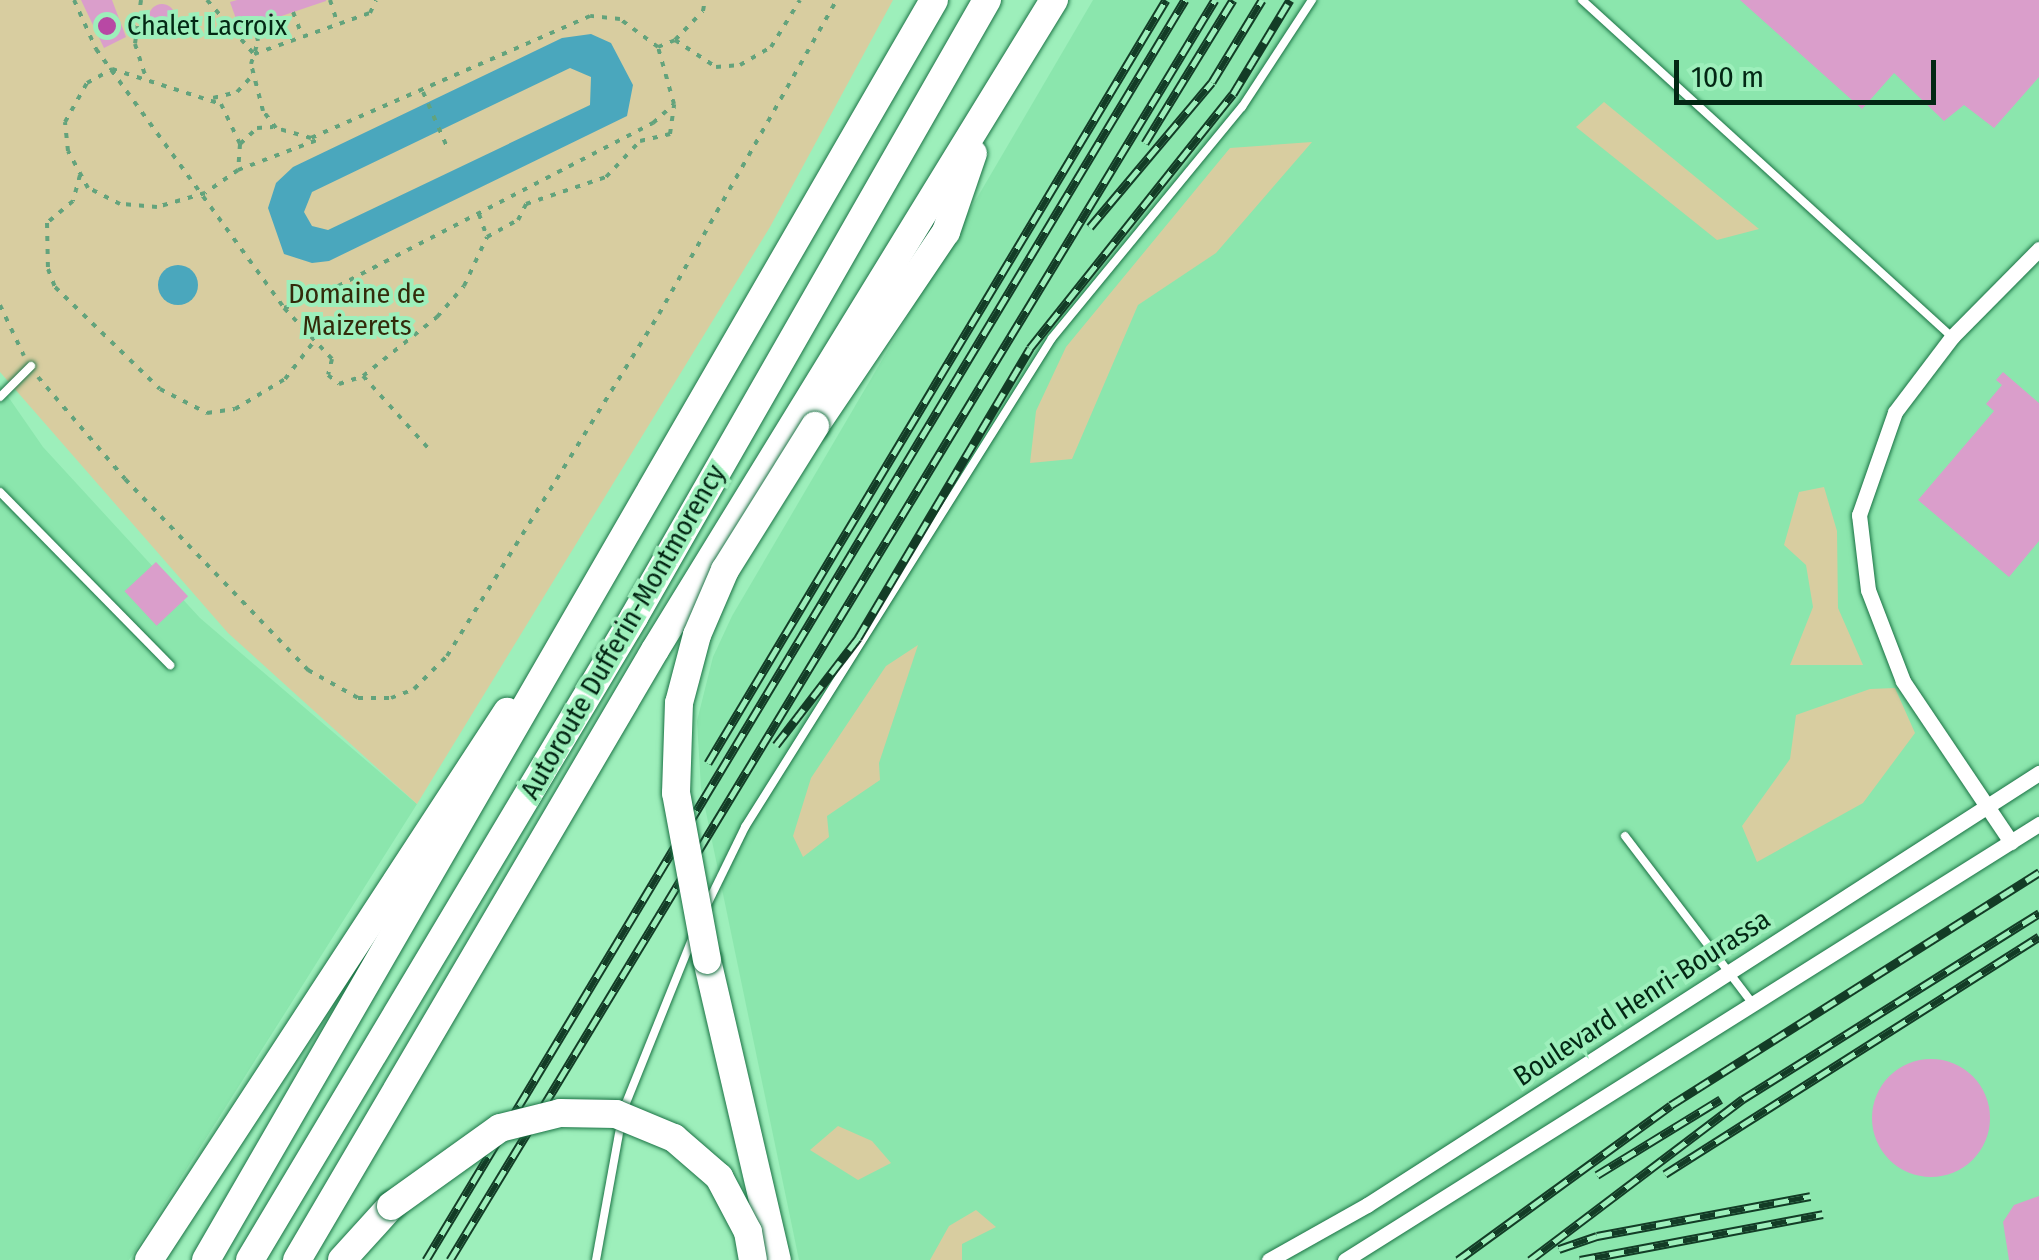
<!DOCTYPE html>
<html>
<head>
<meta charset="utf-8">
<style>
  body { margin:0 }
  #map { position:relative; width:2039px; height:1260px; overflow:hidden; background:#9defbb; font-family:"Fira Sans Condensed",sans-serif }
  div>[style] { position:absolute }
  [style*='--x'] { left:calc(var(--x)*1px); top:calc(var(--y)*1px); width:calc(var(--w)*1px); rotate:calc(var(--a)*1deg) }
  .built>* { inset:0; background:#8be6ad }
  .green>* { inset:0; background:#d8cda0 }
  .water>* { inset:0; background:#4aa7bd }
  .round { border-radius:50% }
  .building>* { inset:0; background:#da9ecb; transform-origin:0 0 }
  .path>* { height:4px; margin-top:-2px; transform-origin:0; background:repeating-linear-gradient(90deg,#63a37c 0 5px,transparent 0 13px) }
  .roads { filter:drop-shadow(0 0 2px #1b7345) drop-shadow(0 0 2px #1b7345) }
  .lane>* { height:8px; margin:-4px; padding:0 4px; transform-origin:4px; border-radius:4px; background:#fff }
  .street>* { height:15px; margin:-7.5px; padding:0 7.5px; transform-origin:7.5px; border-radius:7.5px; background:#fff }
  .highway>* { height:28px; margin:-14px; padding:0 14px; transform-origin:14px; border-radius:14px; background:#fff }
  .rail>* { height:9px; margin-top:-4.5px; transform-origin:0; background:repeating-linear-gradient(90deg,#9defbb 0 15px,#133c26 0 30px); box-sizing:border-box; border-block:2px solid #133c26 }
  .bridges { filter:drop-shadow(0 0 2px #1b7345) drop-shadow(0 0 2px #1b7345) }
  .highway-bridge>* { height:28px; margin:-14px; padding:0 14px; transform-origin:14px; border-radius:14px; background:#fff }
  .dots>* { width:28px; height:28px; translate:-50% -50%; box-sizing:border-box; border:5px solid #9defbb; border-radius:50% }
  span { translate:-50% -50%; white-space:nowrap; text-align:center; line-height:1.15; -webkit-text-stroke:8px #9defbb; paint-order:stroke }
  .poi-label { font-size:28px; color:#032714 }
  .left { translate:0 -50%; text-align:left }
  .park-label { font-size:28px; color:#332b0b }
  .street-label { font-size:28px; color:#032714 }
  .scale { position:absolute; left:1674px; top:60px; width:262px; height:45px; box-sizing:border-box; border:5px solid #032714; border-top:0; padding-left:12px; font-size:30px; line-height:35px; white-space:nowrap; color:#032714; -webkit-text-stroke:8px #9defbb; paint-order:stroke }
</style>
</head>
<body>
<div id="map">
  <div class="built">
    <div style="clip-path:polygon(1093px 0,2039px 0,2039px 1260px,799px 1260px,701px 788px,697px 721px,713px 657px,732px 616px)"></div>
    <div style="clip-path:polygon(0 385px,43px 447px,200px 618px,417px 804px,129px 1260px,0 1260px)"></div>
  </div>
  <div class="green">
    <div style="clip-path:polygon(0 0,893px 0,770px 227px,417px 804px,228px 633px,0 372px)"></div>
    <div style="clip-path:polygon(1604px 102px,1759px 229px,1717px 240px,1576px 127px)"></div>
    <div style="clip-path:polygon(1312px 142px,1216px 253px,1138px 305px,1072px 459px,1030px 463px,1036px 411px,1066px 347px,1230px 148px)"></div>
    <div style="clip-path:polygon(1824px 487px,1837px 531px,1838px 608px,1863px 665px,1790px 665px,1813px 607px,1806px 565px,1784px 545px,1799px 492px)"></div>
    <div style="clip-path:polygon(918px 645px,879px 763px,880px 780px,827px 816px,829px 837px,803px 857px,793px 836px,811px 778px,886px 666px)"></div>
    <div style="clip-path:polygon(1870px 689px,1895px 688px,1915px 733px,1863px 803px,1757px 862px,1742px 826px,1790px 759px,1796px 715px)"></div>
    <div style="clip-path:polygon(838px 1126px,872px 1141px,891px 1163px,858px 1180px,810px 1150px)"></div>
    <div style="clip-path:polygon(976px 1210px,996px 1227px,962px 1244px,962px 1260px,930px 1260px,949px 1226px)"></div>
  </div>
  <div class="water">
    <div style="clip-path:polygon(evenodd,591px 34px,611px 43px,633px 85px,627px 116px,329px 261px,312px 263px,284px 254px,268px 208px,276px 183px,293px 167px,562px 38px,591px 34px,570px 68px,591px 77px,590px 105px,328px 230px,312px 226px,304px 212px,312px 192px,570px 68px)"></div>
    <div class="round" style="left:158px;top:265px;width:40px;height:40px"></div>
  </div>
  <div class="building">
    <div style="clip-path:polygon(81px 0,112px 0,126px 37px,104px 48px)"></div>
    <div style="clip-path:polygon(237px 0,326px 0,326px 1px,240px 30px,230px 2px)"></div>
    <div style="clip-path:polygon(1740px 0,2039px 0,2039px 77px,1994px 128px,1964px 105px,1944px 121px,1894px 73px,1862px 109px)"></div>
    <div class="round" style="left:149px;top:4px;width:26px;height:26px"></div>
    <div style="clip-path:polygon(2003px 372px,2039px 403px,2039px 541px,2009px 577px,1918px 500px,1994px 411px,1986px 404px,2002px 385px,1996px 380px)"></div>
    <div style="left:156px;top:562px;width:47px;height:43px;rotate:47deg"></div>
    <div class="round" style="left:1872px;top:1059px;width:118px;height:118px"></div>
    <div style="clip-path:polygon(2039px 1196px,2039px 1260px,2009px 1260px,2003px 1222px,2014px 1205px)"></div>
  </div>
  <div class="path">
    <div style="--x:74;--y:0;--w:54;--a:65.8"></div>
    <div style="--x:96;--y:49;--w:320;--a:54"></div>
    <div style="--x:284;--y:308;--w:33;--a:-18"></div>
    <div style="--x:315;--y:298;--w:381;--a:-27.4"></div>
    <div style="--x:653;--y:123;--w:28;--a:-42"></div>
    <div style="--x:674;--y:104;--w:59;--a:-105.7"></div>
    <div style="--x:658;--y:47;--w:47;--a:-143.6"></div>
    <div style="--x:620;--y:19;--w:30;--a:-174"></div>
    <div style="--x:590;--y:16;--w:305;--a:156.4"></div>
    <div style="--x:311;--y:138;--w:36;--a:-164"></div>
    <div style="--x:276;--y:128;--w:21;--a:-127"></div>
    <div style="--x:263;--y:111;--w:49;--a:-104.3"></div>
    <div style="--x:251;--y:64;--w:24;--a:-73"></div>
    <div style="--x:258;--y:41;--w:16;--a:-104"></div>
    <div style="--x:141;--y:0;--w:44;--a:97.8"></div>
    <div style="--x:135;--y:44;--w:35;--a:72"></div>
    <div style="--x:207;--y:0;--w:72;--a:49"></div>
    <div style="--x:254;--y:54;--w:123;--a:-19.5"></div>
    <div style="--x:370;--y:13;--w:14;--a:-65"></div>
    <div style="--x:330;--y:0;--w:25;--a:72"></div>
    <div style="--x:293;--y:12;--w:25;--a:69"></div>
    <div style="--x:675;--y:40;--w:40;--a:-46"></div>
    <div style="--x:703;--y:11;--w:11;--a:-80"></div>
    <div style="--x:658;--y:47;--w:18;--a:-22"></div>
    <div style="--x:675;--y:40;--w:49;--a:33.4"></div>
    <div style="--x:716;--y:67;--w:24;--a:-5"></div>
    <div style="--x:740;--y:65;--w:36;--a:-30"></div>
    <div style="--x:771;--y:47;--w:55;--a:-58.3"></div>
    <div style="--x:112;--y:69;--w:114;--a:17.8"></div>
    <div style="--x:221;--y:104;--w:44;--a:64.6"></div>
    <div style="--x:240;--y:144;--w:26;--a:94"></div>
    <div style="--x:238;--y:170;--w:40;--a:145.1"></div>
    <div style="--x:205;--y:193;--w:50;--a:163.7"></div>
    <div style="--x:157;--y:207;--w:37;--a:-175"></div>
    <div style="--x:120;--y:204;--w:36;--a:-153"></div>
    <div style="--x:88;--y:188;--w:42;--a:-118.4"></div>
    <div style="--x:68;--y:151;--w:29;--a:-96"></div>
    <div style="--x:65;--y:122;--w:45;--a:-60.6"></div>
    <div style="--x:87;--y:83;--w:29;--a:-29"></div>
    <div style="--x:423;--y:92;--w:60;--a:66.4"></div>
    <div style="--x:213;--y:98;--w:25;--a:-14"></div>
    <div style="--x:237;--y:92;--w:19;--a:-47"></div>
    <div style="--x:240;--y:144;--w:23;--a:-43"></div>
    <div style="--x:257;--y:128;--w:16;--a:-4"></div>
    <div style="--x:238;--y:170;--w:85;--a:-20.8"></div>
    <div style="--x:80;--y:175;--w:27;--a:105"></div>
    <div style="--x:73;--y:201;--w:34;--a:140"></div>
    <div style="--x:47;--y:223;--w:46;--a:88.8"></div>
    <div style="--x:48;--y:269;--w:19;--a:69"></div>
    <div style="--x:55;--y:287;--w:146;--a:44.2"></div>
    <div style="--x:160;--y:389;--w:53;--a:27.1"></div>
    <div style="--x:207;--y:413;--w:28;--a:-8"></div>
    <div style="--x:235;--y:409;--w:58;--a:-31"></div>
    <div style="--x:285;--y:379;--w:49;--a:-52.4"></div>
    <div style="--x:479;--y:214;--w:24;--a:71"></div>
    <div style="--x:0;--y:305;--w:56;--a:64.8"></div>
    <div style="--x:284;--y:308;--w:70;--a:46.7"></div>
    <div style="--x:332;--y:359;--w:16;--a:104"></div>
    <div style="--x:328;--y:375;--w:14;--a:39"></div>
    <div style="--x:339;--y:384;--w:25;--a:-18"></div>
    <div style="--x:363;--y:376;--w:95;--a:-38.6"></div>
    <div style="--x:437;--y:317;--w:41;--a:-48.9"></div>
    <div style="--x:464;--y:286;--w:54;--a:-64.9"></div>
    <div style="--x:487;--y:237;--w:35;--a:-29"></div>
    <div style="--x:518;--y:220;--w:18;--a:-63"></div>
    <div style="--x:526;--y:204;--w:84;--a:-18.6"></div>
    <div style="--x:606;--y:177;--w:50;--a:-46.6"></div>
    <div style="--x:640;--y:141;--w:31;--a:-13"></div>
    <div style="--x:670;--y:134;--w:30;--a:-82"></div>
    <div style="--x:363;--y:376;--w:97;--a:47.9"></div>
    <div style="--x:38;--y:377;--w:134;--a:49.5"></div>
    <div style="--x:125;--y:479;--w:265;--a:46.2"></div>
    <div style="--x:308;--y:670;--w:57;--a:29.2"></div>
    <div style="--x:358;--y:698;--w:33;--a:0"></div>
    <div style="--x:391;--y:698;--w:25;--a:-21"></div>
    <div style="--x:414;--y:689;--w:47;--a:-45"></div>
    <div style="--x:447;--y:656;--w:402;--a:-58.2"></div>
    <div style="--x:659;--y:314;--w:361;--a:-60.5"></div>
  </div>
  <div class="roads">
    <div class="lane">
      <div style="--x:1582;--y:0;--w:500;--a:42.33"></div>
      <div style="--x:0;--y:397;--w:44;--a:-45"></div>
      <div style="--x:0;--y:492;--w:243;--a:45.5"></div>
      <div style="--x:1625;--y:836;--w:211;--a:52.7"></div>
      <div style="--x:707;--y:905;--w:87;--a:-64"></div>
      <div style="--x:745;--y:827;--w:577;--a:-57.88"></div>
      <div style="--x:1052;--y:338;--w:299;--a:-50.6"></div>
      <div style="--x:1242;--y:107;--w:128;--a:-56.8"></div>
      <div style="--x:624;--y:1108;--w:185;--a:-68.1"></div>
      <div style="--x:596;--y:1260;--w:140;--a:-79.7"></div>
    </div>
    <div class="street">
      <div style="--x:2011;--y:842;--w:194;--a:-123.9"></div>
      <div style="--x:1903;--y:681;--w:97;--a:-111"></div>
      <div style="--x:1868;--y:590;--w:76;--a:-96.8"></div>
      <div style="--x:1859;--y:515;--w:109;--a:-70.7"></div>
      <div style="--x:1895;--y:412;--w:94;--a:-52.8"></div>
      <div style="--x:1952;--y:337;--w:124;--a:-45.3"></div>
      <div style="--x:1269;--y:1260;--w:112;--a:-29.3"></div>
      <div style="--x:1367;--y:1205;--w:799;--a:-32.74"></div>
      <div style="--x:1345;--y:1260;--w:820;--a:-32.14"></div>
    </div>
    <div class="highway">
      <div style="--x:815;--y:426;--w:234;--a:-56"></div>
      <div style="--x:946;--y:232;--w:83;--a:-71.1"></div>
      <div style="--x:707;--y:960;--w:308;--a:76.9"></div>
      <div style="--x:149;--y:1260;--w:655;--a:-56.84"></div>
      <div style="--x:206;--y:1260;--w:1455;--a:-59.98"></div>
      <div style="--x:250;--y:1260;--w:749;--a:-59.15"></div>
      <div style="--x:634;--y:617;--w:711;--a:-60.23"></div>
      <div style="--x:297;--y:1260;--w:707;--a:-59.59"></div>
      <div style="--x:655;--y:650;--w:763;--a:-58.46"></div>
      <div style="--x:342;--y:1260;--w:73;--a:-47.8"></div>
    </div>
  </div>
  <div class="rail">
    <div style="--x:1145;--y:143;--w:168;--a:-58.4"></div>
    <div style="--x:1090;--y:227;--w:189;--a:-49.9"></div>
    <div style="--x:1212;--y:82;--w:96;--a:-58.6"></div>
    <div style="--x:776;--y:745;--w:135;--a:-52.5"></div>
    <div style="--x:858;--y:638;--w:337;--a:-59.3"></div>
    <div style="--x:1030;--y:348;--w:325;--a:-51.4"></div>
    <div style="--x:1233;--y:94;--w:110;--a:-58.8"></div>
    <div style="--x:708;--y:763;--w:890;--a:-59.03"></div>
    <div style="--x:1665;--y:1174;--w:443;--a:-32.4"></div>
    <div style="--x:1597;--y:1175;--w:145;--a:-31.5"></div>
    <div style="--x:1559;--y:1249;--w:40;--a:-18.9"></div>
    <div style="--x:1597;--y:1236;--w:217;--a:-10.6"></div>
    <div style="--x:426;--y:1260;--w:1471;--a:-58.94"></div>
    <div style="--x:450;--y:1260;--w:1474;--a:-58.74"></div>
    <div style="--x:1458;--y:1260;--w:263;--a:-36"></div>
    <div style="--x:1671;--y:1105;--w:436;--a:-32.3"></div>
    <div style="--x:1530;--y:1260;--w:267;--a:-37.1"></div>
    <div style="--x:1743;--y:1099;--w:350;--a:-32.1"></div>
    <div style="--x:1580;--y:1260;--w:247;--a:-10.7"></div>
  </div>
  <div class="bridges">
    <div class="highway-bridge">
      <div style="--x:707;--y:960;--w:170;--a:-100.5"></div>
      <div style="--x:676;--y:793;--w:90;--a:-88.1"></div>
      <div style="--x:679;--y:703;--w:70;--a:-75.2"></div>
      <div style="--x:697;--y:635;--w:71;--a:-66.7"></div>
      <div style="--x:725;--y:570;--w:170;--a:-58"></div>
      <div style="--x:391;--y:1206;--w:134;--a:-35.6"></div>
      <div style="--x:500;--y:1128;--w:62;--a:-14"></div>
      <div style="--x:560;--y:1113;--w:56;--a:1"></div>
      <div style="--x:616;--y:1114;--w:63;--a:22.5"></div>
      <div style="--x:674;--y:1138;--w:60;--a:40.9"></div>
      <div style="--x:719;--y:1177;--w:62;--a:62.2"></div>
      <div style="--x:748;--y:1232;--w:28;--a:80"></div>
    </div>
  </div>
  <div class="dots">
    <div style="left:107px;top:26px;background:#b848a4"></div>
  </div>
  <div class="poi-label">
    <span class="left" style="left:127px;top:26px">Chalet Lacroix</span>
  </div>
  <div class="park-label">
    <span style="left:357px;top:310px">Domaine de<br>Maizerets</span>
  </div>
  <div class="street-label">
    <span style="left:623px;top:632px;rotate:-60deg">Autoroute Dufferin-Montmorency</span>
    <span style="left:1642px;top:998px;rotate:-33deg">Boulevard Henri-Bourassa</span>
  </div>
  <div class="scale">100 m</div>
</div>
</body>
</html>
